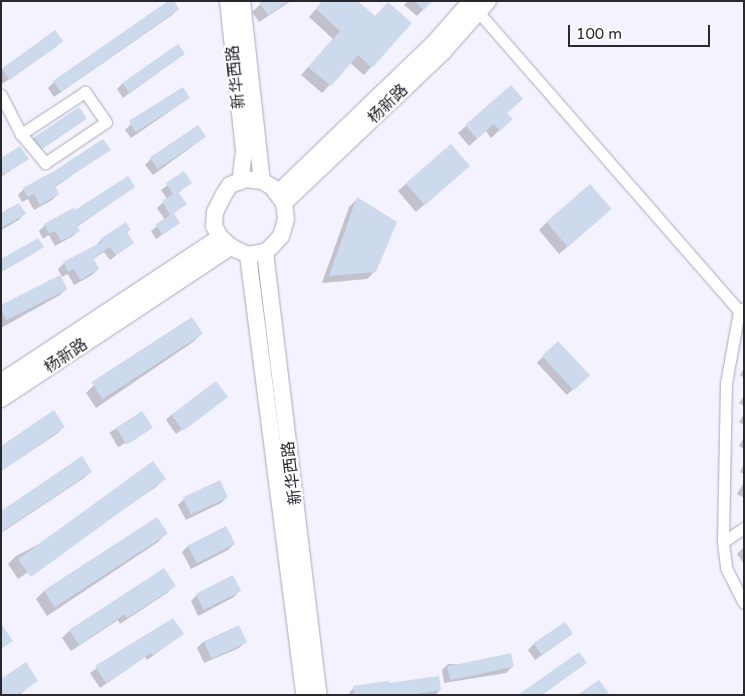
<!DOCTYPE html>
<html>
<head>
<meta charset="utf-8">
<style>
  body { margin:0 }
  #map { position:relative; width:745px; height:696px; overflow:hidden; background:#f4f2fe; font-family:"Varela Round","Noto Sans SC",sans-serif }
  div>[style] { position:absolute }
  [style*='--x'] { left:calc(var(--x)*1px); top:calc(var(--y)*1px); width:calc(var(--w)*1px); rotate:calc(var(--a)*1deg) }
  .shadow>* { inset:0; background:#0003; transform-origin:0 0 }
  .building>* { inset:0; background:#cdd9ec; transform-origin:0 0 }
  .roads { filter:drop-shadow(0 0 1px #aaa7bb) drop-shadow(0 0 1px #aaa7bb) }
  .street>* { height:11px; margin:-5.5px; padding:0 5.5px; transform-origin:5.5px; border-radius:5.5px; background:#fff }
  .secondary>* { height:16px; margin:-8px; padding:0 8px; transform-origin:8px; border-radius:8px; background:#fff }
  span { translate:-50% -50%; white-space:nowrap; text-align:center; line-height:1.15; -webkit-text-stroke:4.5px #fff; paint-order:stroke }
  .street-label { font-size:16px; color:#29282f }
  .frame { position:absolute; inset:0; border:2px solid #29282f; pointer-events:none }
  .scale { position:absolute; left:568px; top:25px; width:142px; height:22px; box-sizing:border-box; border:2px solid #29282f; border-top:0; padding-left:6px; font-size:15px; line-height:18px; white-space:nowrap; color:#29282f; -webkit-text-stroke:4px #fff; paint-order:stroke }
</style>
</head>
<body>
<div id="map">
  <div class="shadow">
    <div style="clip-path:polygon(170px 1px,178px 9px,172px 15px,54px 97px,48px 88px,54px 82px)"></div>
    <div style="clip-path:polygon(264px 1px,291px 1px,259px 22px,252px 12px)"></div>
    <div style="clip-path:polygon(323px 1px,371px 67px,364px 75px,350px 63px,322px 93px,301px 75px,333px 39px,309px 17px)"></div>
    <div style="clip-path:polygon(408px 1px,431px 1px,417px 16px,404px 5px)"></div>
    <div style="clip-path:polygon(55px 32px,61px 41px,56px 47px,2px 84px,1px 70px)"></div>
    <div style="clip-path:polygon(184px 54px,123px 98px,117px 89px,123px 83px)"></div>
    <div style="clip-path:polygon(189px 98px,131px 138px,125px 130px,131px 124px)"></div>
    <div style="clip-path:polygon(506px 114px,503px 127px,491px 138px,486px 131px,469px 146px,458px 133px,466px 126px)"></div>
    <div style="clip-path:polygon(86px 119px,36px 153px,28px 144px,34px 138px)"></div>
    <div style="clip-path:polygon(205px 137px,153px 175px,145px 165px,151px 159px)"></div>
    <div style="clip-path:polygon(109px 149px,54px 188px,58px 194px,52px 200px,34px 210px,28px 199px,22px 202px,18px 195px,24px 189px)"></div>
    <div style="clip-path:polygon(1px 159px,27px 159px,1px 177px)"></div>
    <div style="clip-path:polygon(468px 166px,416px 212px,398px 191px,406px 184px)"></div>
    <div style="clip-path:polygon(184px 173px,190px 183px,178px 193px,185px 204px,173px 214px,179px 223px,156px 239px,151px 231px,165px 220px,157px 208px,167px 199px,161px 190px)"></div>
    <div style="clip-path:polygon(134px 187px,77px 227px,78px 231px,73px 236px,55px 246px,49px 235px,43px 239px,39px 231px,45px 225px)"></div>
    <div style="clip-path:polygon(357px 199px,375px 271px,367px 279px,322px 283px,349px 207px)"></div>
    <div style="clip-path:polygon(24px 214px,19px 220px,1px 230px,1px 215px)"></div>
    <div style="clip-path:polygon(602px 217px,559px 254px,539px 230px,547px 222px)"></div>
    <div style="clip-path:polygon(130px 229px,126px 233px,132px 243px,110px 260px,104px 252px,93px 259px,98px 269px,92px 275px,74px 285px,68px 274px,62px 277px,58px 269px,64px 263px,95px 246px,101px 240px)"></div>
    <div style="clip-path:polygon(42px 247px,36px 252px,1px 272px,1px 260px)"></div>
    <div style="clip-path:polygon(66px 289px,60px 295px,1px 328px,1px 309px)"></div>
    <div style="clip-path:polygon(201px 334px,193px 342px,96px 408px,86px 393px,94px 385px)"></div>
    <div style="left:558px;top:343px;width:44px;height:29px;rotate:47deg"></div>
    <div style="clip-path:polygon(744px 368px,744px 378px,740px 375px)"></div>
    <div style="clip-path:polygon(744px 396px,744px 406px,739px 403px)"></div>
    <div style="clip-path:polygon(226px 397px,176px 434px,166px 420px,172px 414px)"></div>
    <div style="left:142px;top:413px;width:17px;height:38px;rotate:59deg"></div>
    <div style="clip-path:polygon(744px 414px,744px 425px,739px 422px)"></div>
    <div style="clip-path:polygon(63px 427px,58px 433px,1px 471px)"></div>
    <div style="clip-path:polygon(744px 437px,744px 449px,739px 446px)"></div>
    <div style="clip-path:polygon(744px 464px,744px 474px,740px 472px)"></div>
    <div style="clip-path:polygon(90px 472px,84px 478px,1px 533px,1px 513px)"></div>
    <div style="clip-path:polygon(164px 479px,156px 487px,18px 579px,8px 564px,16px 556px)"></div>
    <div style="clip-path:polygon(744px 482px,744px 498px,737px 494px)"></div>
    <div style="clip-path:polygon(227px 497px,221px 503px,186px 520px,178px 505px,184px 499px)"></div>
    <div style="clip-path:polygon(166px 534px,158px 542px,47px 616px,36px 599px,44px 591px,96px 557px)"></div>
    <div style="clip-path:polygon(234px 544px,228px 550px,191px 569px,182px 552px,188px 546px)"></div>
    <div style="clip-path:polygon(744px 547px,744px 564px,737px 554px)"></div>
    <div style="clip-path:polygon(174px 586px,167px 593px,120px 624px,118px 620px,71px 651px,62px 638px,69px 631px)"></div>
    <div style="clip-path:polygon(239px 591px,234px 597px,198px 616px,191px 601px,196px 596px)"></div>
    <div style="clip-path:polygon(239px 627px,245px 642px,239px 648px,204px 663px,197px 648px,203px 642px)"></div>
    <div style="clip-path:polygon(183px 634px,147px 660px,145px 657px,100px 688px,90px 673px,132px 643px,134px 645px)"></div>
    <div style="clip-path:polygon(572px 634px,535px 660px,528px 650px,534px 644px)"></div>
    <div style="clip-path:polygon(585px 663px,542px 695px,520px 695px)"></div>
    <div style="clip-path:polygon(448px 664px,512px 667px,506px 673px,444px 683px,442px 670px)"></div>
    <div style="clip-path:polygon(37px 680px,19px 695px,1px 695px)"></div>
    <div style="clip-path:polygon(388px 685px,440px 690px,435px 695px,348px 695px,354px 687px)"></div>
  </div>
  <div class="building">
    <div style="clip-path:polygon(168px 1px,174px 1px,179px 9px,61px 92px,53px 81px)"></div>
    <div style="clip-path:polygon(258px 1px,289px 1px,268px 15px)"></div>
    <div style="clip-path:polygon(322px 1px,358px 1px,375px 16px,388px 2px,412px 23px,372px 68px,358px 55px,331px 86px,308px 67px,340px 31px,316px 9px)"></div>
    <div style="clip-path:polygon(414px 1px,432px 1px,424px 10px)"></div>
    <div style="left:55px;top:30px;width:14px;height:66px;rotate:54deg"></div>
    <div style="left:178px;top:44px;width:12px;height:68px;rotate:55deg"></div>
    <div style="clip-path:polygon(511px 85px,523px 99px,507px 113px,513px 119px,500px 131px,494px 124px,477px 139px,465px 125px)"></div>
    <div style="left:183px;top:87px;width:13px;height:64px;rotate:58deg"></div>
    <div style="left:79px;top:107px;width:14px;height:55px;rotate:56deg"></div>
    <div style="left:198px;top:125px;width:14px;height:58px;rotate:56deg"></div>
    <div style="clip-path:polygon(103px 139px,111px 150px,55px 186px,59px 194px,40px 205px,34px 194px,28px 197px,23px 188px,54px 171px)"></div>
    <div style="left:451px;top:144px;width:29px;height:60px;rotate:49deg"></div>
    <div style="clip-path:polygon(20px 146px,29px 159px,1px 176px,1px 158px)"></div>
    <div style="clip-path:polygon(184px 171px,192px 183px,178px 192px,187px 204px,174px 213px,180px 223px,162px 235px,156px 224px,170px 215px,162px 201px,173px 194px,166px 183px)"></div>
    <div style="clip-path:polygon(128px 176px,135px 187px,77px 226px,80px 231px,61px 241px,55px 231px,49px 234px,44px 224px,73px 208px,75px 210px)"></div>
    <div style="left:590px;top:184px;width:33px;height:58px;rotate:49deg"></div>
    <div style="clip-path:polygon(357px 197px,397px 222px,376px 272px,329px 276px)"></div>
    <div style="clip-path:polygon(19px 203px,26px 214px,1px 228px,1px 213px)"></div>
    <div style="clip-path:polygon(126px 222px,131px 230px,127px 232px,134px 243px,116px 255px,110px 247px,93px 258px,99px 269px,80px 280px,74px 269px,68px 272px,63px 262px,102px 242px,100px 239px)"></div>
    <div style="clip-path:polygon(38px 238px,44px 247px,1px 272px,1px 259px)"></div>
    <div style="left:60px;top:275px;width:16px;height:68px;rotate:63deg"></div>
    <div style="left:192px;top:317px;width:20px;height:120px;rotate:57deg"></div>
    <div style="left:558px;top:341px;width:47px;height:22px;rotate:47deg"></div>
    <div style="left:216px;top:381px;width:20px;height:56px;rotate:53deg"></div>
    <div style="clip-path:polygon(54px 410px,65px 427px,1px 471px,1px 446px)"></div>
    <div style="left:142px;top:411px;width:20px;height:31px;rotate:57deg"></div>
    <div style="clip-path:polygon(82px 456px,92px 472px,1px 532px,1px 511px)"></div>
    <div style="left:153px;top:461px;width:22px;height:167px;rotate:54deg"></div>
    <div style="left:220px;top:480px;width:19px;height:41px;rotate:65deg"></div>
    <div style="left:157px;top:517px;width:20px;height:135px;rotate:57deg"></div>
    <div style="left:226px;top:526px;width:20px;height:43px;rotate:63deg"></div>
    <div style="clip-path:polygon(164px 568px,176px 586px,127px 618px,125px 614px,79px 645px,69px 630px)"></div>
    <div style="left:233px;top:575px;width:18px;height:42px;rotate:63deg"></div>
    <div style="clip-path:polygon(173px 618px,184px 634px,153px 655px,151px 653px,106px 683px,95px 666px)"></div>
    <div style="left:565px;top:622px;width:14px;height:38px;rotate:56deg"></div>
    <div style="clip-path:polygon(1px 624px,13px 641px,1px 649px)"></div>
    <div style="left:239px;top:625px;width:19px;height:39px;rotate:65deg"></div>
    <div style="clip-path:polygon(579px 652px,587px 663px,541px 695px,518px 695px)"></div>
    <div style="left:511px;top:653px;width:14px;height:65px;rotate:78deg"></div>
    <div style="clip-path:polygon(26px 662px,38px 681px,17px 695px,1px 695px,1px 679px)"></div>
    <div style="clip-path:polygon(439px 676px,441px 690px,411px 695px,354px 695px,353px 686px,389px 681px,389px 683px)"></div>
    <div style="clip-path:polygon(599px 680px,610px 695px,577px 695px)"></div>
  </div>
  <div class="roads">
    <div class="street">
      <div style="--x:474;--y:7;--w:403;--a:48.9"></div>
      <div style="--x:1;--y:95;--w:44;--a:62.9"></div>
      <div style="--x:21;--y:134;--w:38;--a:50"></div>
      <div style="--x:45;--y:163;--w:73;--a:-33.9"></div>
      <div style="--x:106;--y:122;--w:37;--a:-125"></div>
      <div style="--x:85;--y:92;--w:77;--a:146.7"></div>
      <div style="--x:744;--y:308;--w:6;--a:149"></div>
      <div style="--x:739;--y:311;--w:73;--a:100.2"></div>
      <div style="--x:726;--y:383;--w:159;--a:91.1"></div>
      <div style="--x:723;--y:542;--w:26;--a:83"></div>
      <div style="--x:726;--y:568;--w:39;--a:63"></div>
      <div style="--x:723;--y:542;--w:25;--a:-34"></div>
    </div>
    <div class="secondary">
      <div style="--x:228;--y:1;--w:151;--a:83.9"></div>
      <div style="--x:244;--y:151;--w:31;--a:97"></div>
      <div style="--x:242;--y:1;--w:181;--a:83.7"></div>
      <div style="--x:245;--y:179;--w:17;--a:7"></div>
      <div style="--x:262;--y:181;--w:12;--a:31"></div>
      <div style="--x:272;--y:187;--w:20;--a:53"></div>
      <div style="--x:284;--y:203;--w:16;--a:83"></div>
      <div style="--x:286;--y:219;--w:18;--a:106"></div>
      <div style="--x:281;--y:236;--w:13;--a:132"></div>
      <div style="--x:272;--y:246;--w:9;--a:139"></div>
      <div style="--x:265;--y:252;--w:17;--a:170"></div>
      <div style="--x:248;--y:255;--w:19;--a:-155"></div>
      <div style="--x:231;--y:247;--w:15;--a:-138"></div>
      <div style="--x:220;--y:237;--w:13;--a:-119"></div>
      <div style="--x:214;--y:226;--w:14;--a:-86"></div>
      <div style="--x:215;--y:212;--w:18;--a:-63"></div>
      <div style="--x:223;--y:196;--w:13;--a:-58"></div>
      <div style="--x:230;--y:185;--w:16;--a:-22"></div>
      <div style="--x:278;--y:193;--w:216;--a:-43.9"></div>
      <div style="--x:434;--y:43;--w:56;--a:-48.6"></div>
      <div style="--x:284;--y:203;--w:219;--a:-43.5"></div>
      <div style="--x:443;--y:52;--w:68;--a:-48.6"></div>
      <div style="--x:265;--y:252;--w:446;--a:83.1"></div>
      <div style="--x:248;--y:255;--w:444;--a:82.7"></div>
      <div style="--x:1;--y:382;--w:263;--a:-33.5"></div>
      <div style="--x:1;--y:399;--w:276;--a:-33.5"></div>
    </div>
  </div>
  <div class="street-label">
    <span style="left:236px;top:77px;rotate:-96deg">新华西路</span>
    <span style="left:388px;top:104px;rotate:-44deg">杨新路</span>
    <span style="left:66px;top:356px;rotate:-34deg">杨新路</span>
    <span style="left:292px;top:473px;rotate:-97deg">新华西路</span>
  </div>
  <div class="frame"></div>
  <div class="scale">100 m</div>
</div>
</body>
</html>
